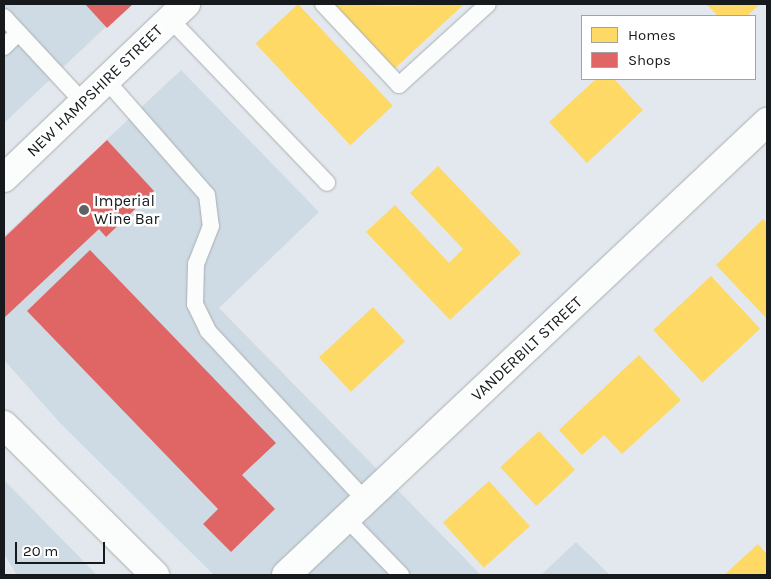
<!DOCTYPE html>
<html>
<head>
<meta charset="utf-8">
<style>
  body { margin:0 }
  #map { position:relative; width:771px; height:579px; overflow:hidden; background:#e2e8ed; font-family:Karla,sans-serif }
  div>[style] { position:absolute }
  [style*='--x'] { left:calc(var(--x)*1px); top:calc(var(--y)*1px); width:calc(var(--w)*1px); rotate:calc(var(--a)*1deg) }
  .built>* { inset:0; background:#cedbe4 }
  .homes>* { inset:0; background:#ffd966; transform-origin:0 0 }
  .shops>* { inset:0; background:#e06666 }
  .roads { filter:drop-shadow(0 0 1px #aaaeb2) drop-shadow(0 0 1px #aaaeb2) }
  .service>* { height:16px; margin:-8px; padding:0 8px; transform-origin:8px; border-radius:8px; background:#fbfcfc }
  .minor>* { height:28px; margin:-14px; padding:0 14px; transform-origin:14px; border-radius:14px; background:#fbfcfc }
  .primary>* { height:28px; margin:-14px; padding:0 14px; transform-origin:14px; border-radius:14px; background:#fbfcfc }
  .dots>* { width:14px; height:14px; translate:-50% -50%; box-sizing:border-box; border:2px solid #fff; border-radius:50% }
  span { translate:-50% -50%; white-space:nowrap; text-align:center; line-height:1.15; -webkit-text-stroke:5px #fff; paint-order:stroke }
  .street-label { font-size:16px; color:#161a1c }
  .poi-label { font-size:16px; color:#161a1c }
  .left { translate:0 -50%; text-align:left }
  .frame { position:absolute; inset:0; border:5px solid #161a1c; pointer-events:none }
  .legend { position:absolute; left:581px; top:15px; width:175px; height:65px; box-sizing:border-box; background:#fff; border:1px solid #a2a3a4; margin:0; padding:6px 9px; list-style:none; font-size:15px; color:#161a1c }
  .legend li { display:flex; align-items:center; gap:10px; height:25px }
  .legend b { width:25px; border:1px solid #a2a3a4 }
  .scale { position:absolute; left:15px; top:542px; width:90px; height:22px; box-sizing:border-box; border:2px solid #161a1c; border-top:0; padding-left:6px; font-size:15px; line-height:18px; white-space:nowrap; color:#161a1c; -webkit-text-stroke:4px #fff; paint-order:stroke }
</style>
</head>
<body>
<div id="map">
  <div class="built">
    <div style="clip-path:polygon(4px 4px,130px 4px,4px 123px)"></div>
    <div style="clip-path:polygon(181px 70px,319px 212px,219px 308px,481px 575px,214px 575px,61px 424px,4px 360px,4px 236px)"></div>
    <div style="clip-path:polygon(4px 480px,97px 575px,17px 575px,4px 554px)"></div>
    <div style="clip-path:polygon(576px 542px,610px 575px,541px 575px)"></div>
  </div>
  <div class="homes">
    <div style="left:298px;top:4px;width:139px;height:58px;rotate:47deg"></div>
    <div style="clip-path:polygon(327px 4px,394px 6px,464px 4px,391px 72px)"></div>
    <div style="clip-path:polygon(706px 4px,760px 4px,747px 16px,718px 16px)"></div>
    <div style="clip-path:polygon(596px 79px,614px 79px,643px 110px,587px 163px,549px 122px)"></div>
    <div style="clip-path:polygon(438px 166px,521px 253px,450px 320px,366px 232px,395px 205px,449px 263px,463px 249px,410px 193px)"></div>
    <div style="clip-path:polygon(763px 219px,767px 223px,767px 319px,716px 265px)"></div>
    <div style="left:711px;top:276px;width:72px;height:79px;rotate:47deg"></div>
    <div style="left:373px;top:307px;width:47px;height:74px;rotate:47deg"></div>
    <div style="clip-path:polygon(639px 355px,681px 400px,622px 454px,604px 435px,582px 455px,559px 430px)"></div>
    <div style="left:539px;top:431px;width:53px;height:53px;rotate:47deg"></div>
    <div style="left:489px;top:481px;width:61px;height:62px;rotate:48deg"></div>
    <div style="clip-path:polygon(758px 544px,767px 554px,767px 575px,724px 575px)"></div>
  </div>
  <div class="shops">
    <div style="clip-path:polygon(85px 4px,133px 4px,107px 28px)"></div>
    <div style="clip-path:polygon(107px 140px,154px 191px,106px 237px,99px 229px,4px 318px,4px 238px)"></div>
    <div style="clip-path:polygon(90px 250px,276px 443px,242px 475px,275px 509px,231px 552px,203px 524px,218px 509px,27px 311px)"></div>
  </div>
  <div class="roads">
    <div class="service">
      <div style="--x:323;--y:4;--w:111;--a:46.8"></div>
      <div style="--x:399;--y:85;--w:120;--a:-42.3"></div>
      <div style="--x:4;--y:17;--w:116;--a:47.1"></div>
      <div style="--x:170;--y:19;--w:227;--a:46.2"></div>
      <div style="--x:4;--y:47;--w:20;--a:-45"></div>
      <div style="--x:106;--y:80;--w:153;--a:48.7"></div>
      <div style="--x:207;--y:195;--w:31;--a:83"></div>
      <div style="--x:211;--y:226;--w:41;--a:111.5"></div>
      <div style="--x:196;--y:264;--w:40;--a:91.4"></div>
      <div style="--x:195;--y:304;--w:30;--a:64"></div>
      <div style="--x:208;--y:331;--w:231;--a:47.1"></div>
      <div style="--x:347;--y:519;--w:78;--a:46"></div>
    </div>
    <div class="minor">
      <div style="--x:4;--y:178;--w:252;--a:-43.7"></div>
      <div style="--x:286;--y:575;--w:661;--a:-43.28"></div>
    </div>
    <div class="primary">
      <div style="--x:4;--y:425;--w:213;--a:44.8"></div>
    </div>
  </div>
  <div class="dots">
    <div style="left:84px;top:210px;background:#5d6265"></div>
  </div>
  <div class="street-label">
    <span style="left:95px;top:91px;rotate:-44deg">NEW HAMPSHIRE STREET</span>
    <span style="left:527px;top:349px;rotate:-43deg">VANDERBILT STREET</span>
  </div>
  <div class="poi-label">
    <span class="left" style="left:94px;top:210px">Imperial<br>Wine Bar</span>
  </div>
  <div class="frame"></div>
  <ul class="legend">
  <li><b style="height:14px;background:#ffd966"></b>Homes</li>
  <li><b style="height:14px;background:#e06666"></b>Shops</li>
  </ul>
  <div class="scale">20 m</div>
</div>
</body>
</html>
